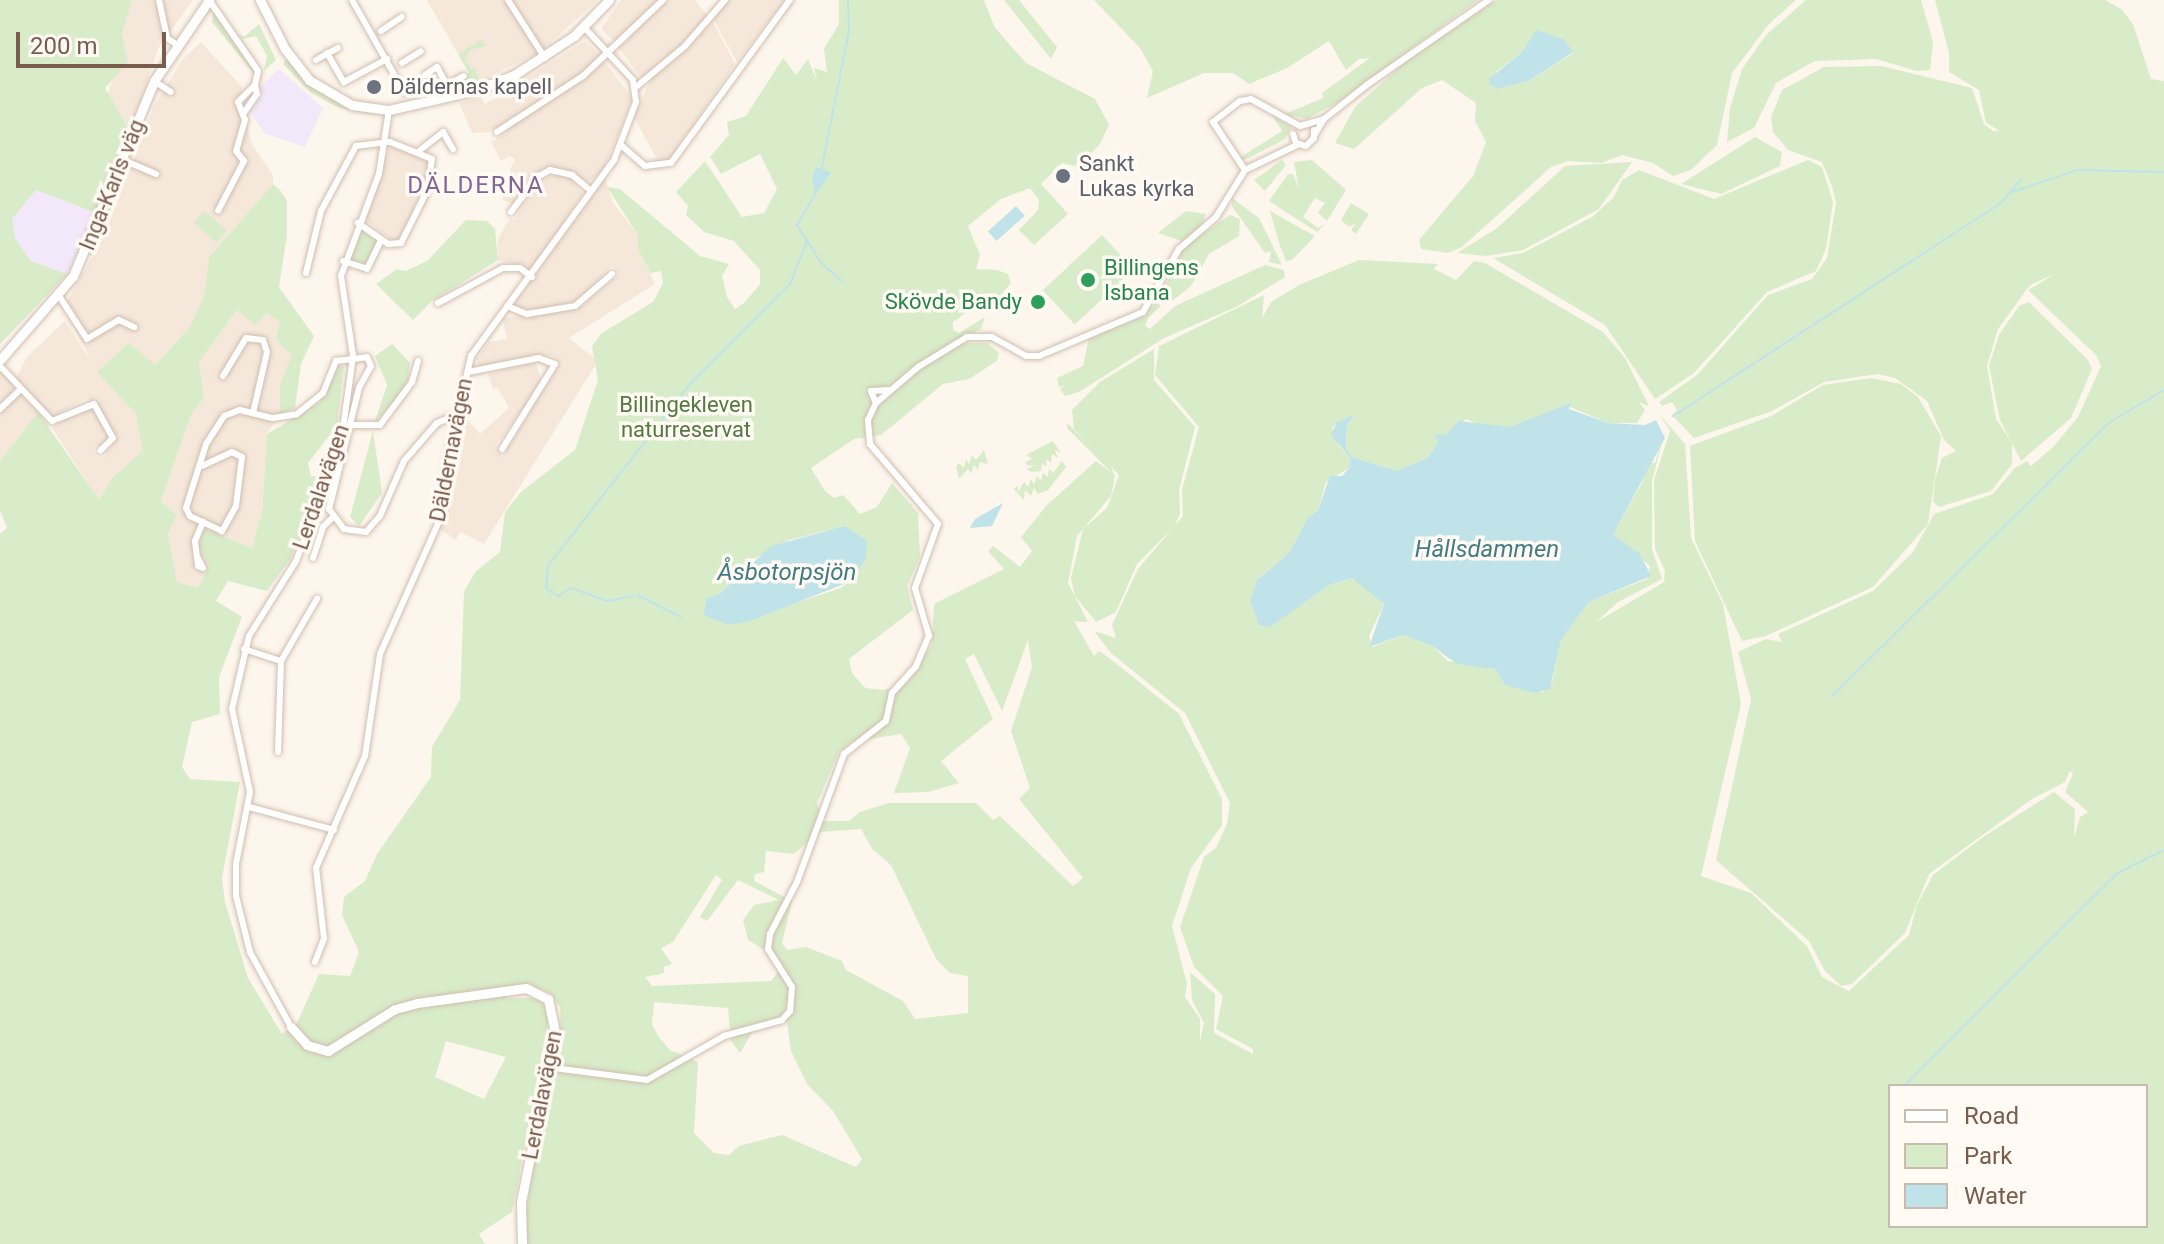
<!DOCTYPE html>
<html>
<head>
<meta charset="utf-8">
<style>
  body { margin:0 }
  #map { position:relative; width:2164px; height:1244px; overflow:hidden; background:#fdf6ec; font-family:Roboto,sans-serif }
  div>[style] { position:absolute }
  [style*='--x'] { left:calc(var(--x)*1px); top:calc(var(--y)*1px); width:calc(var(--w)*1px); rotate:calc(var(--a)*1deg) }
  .residential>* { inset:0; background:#f5e8da }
  .education>* { inset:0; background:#f3e8fa }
  .green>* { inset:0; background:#d8ecc9; transform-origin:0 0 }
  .water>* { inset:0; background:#bfe3e8; transform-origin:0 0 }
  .stream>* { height:2px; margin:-1px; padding:0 1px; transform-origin:1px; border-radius:1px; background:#bfe3e8 }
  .roads { filter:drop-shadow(0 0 2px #d1beb0) drop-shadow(0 0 2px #d1beb0) }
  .street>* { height:6px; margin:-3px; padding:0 3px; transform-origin:3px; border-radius:3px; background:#fff }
  .secondary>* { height:9px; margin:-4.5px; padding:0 4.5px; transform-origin:4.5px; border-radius:4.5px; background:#fff }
  .dots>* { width:22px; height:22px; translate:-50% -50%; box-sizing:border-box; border:4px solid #fffaf3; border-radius:50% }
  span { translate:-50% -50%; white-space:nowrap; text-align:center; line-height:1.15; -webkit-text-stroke:7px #fffaf3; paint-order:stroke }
  .worship-label { font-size:22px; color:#5b616d }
  .left { translate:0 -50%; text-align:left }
  .street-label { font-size:22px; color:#7a5c4d }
  .leisure-label { font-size:22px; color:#27864d }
  .right { translate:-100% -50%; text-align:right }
  .park-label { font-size:22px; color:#537a41 }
  .neighbourhood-label { font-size:24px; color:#846695; letter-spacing:2px }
  .water-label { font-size:24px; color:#437c86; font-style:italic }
  .legend { position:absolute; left:1888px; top:1084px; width:260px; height:144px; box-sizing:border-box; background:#fffaf3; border:2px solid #cabbb1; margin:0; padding:10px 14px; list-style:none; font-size:24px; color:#7a5c4d }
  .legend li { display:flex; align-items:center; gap:16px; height:40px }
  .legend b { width:40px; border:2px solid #cabbb1 }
  .scale { position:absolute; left:16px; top:32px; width:150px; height:36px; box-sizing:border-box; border:4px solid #7a5c4d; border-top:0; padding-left:10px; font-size:24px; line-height:28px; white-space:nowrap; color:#7a5c4d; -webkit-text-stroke:6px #fffaf3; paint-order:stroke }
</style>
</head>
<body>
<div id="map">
  <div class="residential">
    <div style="clip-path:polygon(129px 0,193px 0,158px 49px,131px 129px,105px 102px,117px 67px,112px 37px)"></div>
    <div style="clip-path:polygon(427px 0,598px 0,539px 53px,475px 83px)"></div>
    <div style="clip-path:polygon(621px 0,657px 0,615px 42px,601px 29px)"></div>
    <div style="clip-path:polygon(668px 0,695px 0,707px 16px,680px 48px,641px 78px,619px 48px)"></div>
    <div style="clip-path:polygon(729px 0,785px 0,737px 62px,713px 19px)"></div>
    <div style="clip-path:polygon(712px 20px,735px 64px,671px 157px,660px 164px,634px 118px,650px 81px)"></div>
    <div style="clip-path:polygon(585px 41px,601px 56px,577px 77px,489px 132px,472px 133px,459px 103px,481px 98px,485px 104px)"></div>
    <div style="clip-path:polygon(201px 42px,242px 87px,241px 107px,253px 146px,273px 175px,273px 184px,209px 257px,204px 296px,189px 328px,154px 366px,98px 372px,136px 414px,144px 451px,113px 477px,99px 501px,52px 428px,85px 406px,93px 408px,110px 434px,106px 443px,93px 447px,95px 456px,103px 458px,116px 440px,99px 406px,87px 398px,52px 417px,16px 378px,27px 357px,65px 321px,91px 361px,64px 307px,105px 234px,154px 106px,183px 59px)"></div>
    <div style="clip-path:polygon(605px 62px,633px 99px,603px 170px,589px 182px,563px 168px,547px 169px,531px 180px,514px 205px,503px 200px,501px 188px,515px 160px,510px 156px,501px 161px,491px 142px,507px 133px,504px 128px)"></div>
    <div style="clip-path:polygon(395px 146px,430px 163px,409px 224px,395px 242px,364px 219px,389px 149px)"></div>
    <div style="clip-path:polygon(559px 174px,572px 179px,582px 194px,537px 264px,531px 268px,498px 260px,498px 239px,510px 218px,514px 220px,539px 180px)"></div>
    <div style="clip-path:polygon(605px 178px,613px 203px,638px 235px,638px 249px,655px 284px,569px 338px,598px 361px,484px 544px,461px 532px,455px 540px,439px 528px,452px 453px,465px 417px,480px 434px,509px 408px,498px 388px,493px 389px,488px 374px,536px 362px,542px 384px,496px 445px,503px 456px,558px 367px,556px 357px,543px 355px,480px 370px,477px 358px,489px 342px,507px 339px,502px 318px,580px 308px,619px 275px,613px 266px,608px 269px,578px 302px,530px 310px,514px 305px)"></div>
    <div style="clip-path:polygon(238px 309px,267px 313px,280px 322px,275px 339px,293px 355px,280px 385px,280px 414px,267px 434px,262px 512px,252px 549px,198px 547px,209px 565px,198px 588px,177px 582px,168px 534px,177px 515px,161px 501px,191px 415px,204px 397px,199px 362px)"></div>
    <div style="clip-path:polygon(0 371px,13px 384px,13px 392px,0 404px)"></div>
    <div style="clip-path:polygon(21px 395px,38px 412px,0 461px,0 413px)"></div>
  </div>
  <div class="education">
    <div style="clip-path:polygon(279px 69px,323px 108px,305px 147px,264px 133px,249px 110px,263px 95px,258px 88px)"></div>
    <div style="clip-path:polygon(36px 190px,99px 214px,67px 274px,31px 261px,15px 238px,11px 220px)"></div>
  </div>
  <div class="green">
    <div style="clip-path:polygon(0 0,132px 0,122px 33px,128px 62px,105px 88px,130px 131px,99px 214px,36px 190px,12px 219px,15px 238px,31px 261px,67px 274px,0 344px)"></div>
    <div style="clip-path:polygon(evenodd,839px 0,984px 0,995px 28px,1026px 63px,1095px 99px,1109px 125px,1100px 144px,1079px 167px,1062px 163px,1041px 184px,1068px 214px,1034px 245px,1019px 230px,1038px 210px,1039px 200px,1030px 188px,1001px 199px,968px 226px,980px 255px,976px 269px,997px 270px,1008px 274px,1011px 283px,993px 305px,971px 309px,953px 322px,953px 330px,959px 333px,985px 317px,981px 329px,962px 338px,965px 343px,987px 343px,999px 353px,997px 361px,969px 379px,943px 384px,881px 435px,854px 439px,811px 468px,825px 491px,834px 498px,843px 495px,860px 514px,877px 507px,892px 483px,918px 513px,920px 557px,907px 586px,913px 610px,849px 659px,852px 673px,865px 688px,884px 690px,906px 684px,932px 645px,934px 604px,1004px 569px,988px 551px,993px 546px,1020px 567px,1032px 551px,1021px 537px,1047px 505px,1096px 461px,1112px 473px,1067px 428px,1067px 423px,1110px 465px,1115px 476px,1111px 496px,1077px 536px,1068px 583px,1088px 622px,1074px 621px,1094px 656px,1099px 651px,1108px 657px,1179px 714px,1222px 799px,1222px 825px,1191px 868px,1172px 926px,1187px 984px,1185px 997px,1200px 1019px,1200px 1042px,1204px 1023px,1192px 1000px,1190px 972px,1215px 994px,1214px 1033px,1253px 1054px,1253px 1049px,1216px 1029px,1223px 996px,1194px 967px,1180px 927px,1204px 857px,1216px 848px,1227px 824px,1230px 803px,1185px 713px,1111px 653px,1094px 631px,1116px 638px,1112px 625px,1138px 569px,1183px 516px,1182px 490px,1199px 427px,1155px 375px,1159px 346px,1264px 295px,1262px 318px,1271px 302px,1299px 285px,1359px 260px,1438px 264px,1434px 269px,1456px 280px,1474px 261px,1485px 263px,1603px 332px,1625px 358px,1649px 406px,1639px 402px,1645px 410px,1637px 423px,1608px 423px,1568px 406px,1510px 427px,1484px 427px,1466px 419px,1446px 435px,1436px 435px,1438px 443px,1427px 458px,1397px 471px,1352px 457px,1346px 449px,1347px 425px,1354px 417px,1338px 422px,1332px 428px,1339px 446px,1350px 458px,1349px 468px,1326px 482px,1318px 510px,1307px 519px,1290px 552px,1260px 577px,1256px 619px,1278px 620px,1329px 585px,1353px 578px,1384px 604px,1369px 636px,1372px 647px,1403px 635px,1432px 646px,1448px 661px,1495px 669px,1505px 685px,1543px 692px,1552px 683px,1561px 640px,1589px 602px,1647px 579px,1650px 566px,1613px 535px,1643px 481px,1648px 462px,1655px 463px,1665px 431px,1652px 481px,1652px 549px,1662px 579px,1618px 602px,1595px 623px,1664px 582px,1665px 571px,1655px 549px,1654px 480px,1670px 431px,1660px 415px,1685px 444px,1691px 538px,1723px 604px,1741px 704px,1701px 876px,1751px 893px,1807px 946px,1822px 977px,1849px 991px,1909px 935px,1917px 905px,1933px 875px,1983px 837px,2054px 792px,2075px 809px,2074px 838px,2080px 817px,2088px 812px,2065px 792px,2073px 773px,2070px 771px,2065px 782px,2032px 799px,1929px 874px,1905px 933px,1852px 984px,1841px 986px,1825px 971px,1809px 941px,1716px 860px,1751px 699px,1738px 652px,1766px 639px,1782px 642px,1778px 634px,1873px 591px,1913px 552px,1934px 514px,1993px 494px,2015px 468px,2027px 461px,2031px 466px,2053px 447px,2078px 417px,2101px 366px,2096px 355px,2028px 290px,2055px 274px,2030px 285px,1998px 329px,1987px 366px,1996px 419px,2012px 443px,2012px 464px,1991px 491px,1939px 507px,1933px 502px,1935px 479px,1942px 458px,1956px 451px,1944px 440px,1927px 401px,1895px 378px,1877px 374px,1824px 382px,1772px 411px,1694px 438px,1672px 415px,1677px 410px,1672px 402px,1662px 406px,1659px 402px,1697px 375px,1768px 295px,1812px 279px,1827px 258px,1836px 203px,1832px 186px,1822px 162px,1788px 150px,1773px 132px,1771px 117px,1782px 90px,1824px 67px,1881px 66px,1972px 88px,1984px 124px,1993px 131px,2000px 131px,1986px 123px,1979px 90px,1949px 72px,1949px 53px,1935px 0,2105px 0,2121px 9px,2133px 24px,2151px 79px,2164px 81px,2164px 1244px,527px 1244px,523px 1229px,544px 1097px,561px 1034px,560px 1007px,550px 993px,528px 983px,505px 998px,538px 998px,550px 1012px,512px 1212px,479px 1234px,485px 1244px,0 1244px,0 534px,7px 528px,0 510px,0 461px,38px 412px,99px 500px,113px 477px,143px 451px,136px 414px,97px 372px,129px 343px,155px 365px,189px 328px,204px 296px,209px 257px,273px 184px,280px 190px,287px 201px,287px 235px,279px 287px,314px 336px,301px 364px,295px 408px,280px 414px,280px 385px,292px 355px,275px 339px,280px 322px,267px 313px,255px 325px,237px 310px,199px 362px,204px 397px,191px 415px,161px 501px,177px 515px,168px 534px,177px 582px,198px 588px,209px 565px,198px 547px,204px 529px,252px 548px,262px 512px,267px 434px,319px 403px,338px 367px,344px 366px,337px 426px,308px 463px,311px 476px,323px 476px,291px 558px,267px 591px,228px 581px,216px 601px,242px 617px,219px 677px,220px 714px,192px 722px,182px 767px,190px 779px,240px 782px,222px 878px,225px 902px,248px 978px,282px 1034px,297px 1023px,319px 974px,350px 976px,359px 952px,342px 915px,344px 897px,365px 881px,377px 854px,431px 777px,432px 747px,460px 700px,464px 592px,475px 572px,500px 552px,505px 512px,521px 492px,575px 450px,598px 380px,592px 346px,602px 333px,653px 302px,663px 283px,661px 271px,650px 273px,638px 249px,638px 235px,607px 187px,620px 189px,700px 256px,729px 264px,722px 276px,727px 297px,735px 309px,744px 303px,760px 284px,760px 270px,734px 241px,704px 232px,686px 215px,688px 206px,676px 192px,705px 161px,742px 217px,764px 213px,777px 189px,760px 154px,721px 174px,710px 157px,729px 135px,727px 122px,746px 116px,783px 58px,796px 75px,808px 59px,817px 81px,814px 68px,827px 72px,824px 49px,839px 24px,839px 0,829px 530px,855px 577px,841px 588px,729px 625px,706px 600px,719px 594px,756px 558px,789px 540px,829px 530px,839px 0,1028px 640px,1032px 667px,1011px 731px,1030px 788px,1019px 799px,1083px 878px,1073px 886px,1000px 816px,993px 820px,976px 803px,889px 803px,860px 812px,849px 821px,823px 821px,817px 803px,838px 754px,851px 742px,901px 734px,910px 748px,894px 793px,928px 792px,959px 783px,941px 761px,993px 719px,965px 659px,974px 654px,1002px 711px,1028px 640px,839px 0,861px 829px,873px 850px,891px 865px,936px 959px,950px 973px,968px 976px,968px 1013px,915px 1019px,903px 1001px,846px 970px,842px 961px,806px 947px,787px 950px,782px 943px,792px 901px,754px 881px,755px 874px,764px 872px,766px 851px,794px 854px,819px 832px,861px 829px,839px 0,716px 875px,722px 880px,700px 917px,707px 921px,738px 880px,779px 900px,754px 905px,743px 920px,748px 940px,766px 951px,779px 971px,771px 981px,652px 986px,645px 977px,664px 973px,664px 967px,672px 964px,661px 948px,673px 942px,716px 875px,839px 0,654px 1002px,728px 1008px,731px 1041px,740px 1053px,754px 1030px,787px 1022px,791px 1051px,807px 1084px,833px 1111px,862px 1159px,856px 1167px,782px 1135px,739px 1146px,729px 1155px,714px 1153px,694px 1133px,698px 1062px,670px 1050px,658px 1036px,652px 1024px,654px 1002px,839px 0,446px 1041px,506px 1057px,484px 1099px,435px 1077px,446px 1041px,839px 0,1890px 1086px,2146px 1086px,2146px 1226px,1890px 1226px,1890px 1086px)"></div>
    <div style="clip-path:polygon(1004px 0,1019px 0,1057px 47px,1051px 59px)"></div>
    <div style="clip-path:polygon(1094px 0,1478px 0,1337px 103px,1306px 119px,1285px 114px,1323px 98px,1322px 93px,1370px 58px,1359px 59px,1346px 70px,1329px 41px,1287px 68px,1249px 84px,1233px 73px,1204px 73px,1147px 98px,1153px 71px,1140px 48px)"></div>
    <div style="clip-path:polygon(evenodd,1496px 0,1796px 0,1769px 24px,1732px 73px,1717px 145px,1691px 170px,1673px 176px,1653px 163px,1622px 155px,1601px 163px,1568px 161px,1551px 167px,1462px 247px,1448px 253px,1421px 249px,1419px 240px,1473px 176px,1486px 142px,1475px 121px,1476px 103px,1442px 80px,1422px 88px,1354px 149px,1335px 143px,1355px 107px,1405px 62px,1496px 0,1536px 30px,1574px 53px,1528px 81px,1497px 89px,1496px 72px,1522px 52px,1536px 30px)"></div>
    <div style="clip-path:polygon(1806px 0,1921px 0,1933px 42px,1930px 70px,1917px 71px,1876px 59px,1815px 61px,1776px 83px,1754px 128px,1727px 142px,1730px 108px,1742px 69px,1766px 35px)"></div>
    <div style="clip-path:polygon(214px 9px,256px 72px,255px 75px,212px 22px)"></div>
    <div style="clip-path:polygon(259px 24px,276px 60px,264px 71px,267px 56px,256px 36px,243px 39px,237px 34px,244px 37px)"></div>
    <div style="clip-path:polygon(482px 39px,486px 46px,470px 50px,465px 59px,471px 69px,475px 67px,479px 80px,448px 91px,469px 73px,458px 54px)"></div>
    <div style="clip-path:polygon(287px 58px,319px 91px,373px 115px,339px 108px,310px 92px,283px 64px)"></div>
    <div style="clip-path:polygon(1272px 115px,1291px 127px,1285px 139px,1245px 160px,1239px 158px,1282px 131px)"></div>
    <div style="clip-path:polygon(1755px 137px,1782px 152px,1780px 166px,1721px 194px,1681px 184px)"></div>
    <div style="clip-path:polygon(1282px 160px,1286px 165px,1265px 191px,1254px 180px)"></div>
    <div style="clip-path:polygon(1312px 160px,1346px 190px,1327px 221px,1318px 213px,1325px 203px,1315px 198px,1303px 217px,1318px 228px,1326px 223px,1317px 232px,1269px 201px,1288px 174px,1293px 174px,1299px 189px,1294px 162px)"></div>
    <div style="clip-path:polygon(1808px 160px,1822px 167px,1833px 202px,1826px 249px,1816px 271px,1767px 292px,1694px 373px,1655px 399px,1605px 325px,1493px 258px,1523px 253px,1592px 217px,1614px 197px,1622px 180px,1639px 170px,1714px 199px)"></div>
    <div style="clip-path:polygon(1632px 162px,1599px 209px,1523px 250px,1486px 256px,1457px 253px,1496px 229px,1565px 166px)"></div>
    <div style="clip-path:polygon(128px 166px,129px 167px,91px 256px,88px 255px)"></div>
    <div style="clip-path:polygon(1232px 198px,1259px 218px,1282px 265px,1269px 262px,1271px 251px,1265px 253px,1232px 206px)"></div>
    <div style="clip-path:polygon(1351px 203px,1369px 214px,1356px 234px,1351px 230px,1356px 223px,1349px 227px,1341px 220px)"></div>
    <div style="left:204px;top:211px;width:30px;height:16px;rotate:40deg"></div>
    <div style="clip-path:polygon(1186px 211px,1206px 214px,1201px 228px,1182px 241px,1158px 233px)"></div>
    <div style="clip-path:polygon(1270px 211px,1315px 236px,1292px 260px,1286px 261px,1280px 246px)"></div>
    <div style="clip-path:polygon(1230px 215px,1240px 219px,1239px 236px,1209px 254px,1191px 286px,1171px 302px,1159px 299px,1185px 246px)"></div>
    <div style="clip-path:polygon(466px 220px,487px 221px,495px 229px,498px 260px,432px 301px,413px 320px,376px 284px,397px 269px,406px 271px,427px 261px)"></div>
    <div style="clip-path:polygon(360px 230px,378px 241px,367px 267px,348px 263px)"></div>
    <div style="left:1102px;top:235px;width:47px;height:81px;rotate:47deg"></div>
    <div style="clip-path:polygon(1265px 265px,1284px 270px,1285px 277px,1236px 307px,1164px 338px,1079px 392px,1065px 396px,1060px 389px,1065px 385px,1059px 387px,1057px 378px,1083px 366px,1089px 338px,1144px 316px,1156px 302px,1161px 306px,1148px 318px,1145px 326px,1150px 329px,1175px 306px)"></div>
    <div style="clip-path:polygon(2029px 302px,2088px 360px,2092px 369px,2071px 418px,2021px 461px,2000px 420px,1989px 366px,1999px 335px,2019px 306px)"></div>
    <div style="clip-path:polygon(392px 344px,410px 363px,407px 386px,374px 424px,387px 385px,375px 356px)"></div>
    <div style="clip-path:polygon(1154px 349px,1154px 380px,1195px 427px,1179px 490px,1180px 514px,1174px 527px,1137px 564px,1116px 612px,1096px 622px,1075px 596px,1071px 578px,1083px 529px,1107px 508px,1119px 475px,1074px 429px,1072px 410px,1100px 382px)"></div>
    <div style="clip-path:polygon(1871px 378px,1901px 384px,1918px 397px,1941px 436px,1928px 524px,1873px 587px,1766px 636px,1742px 641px,1695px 541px,1690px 446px,1771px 416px,1823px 385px)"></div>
    <div style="clip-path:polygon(373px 431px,382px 493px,359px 526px,350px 517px)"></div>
    <div style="clip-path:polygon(1053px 441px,1061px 453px,1055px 450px,1058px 458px,1052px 454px,1051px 463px,1046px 459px,1046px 467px,1042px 463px,1041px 471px,1031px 472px,1027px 469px,1035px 465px,1028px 466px,1025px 462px,1032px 459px,1026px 455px)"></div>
    <div style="clip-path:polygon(984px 450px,988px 464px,980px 462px,978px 470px,974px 465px,971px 474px,968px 469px,959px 479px,956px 466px,959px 463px,964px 468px,966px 459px,969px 464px,972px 455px,976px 460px)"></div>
    <div style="clip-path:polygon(1062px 461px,1066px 467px,1048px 490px,1038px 494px,1034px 488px,1031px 496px,1025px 490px,1024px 500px,1014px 489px,1018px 486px,1018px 492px,1024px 482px,1028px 487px,1031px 479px,1034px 484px,1037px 476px,1041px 481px,1043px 473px,1048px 477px,1049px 469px,1053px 473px)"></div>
  </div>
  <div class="water">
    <div style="clip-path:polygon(1536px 30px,1563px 39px,1574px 52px,1528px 81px,1497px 89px,1490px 84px,1489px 79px,1522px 52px)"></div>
    <div style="clip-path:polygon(816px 167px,831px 173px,815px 194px,812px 177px)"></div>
    <div style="left:1016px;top:206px;width:13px;height:38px;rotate:48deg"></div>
    <div style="clip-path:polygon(1571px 403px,1569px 409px,1608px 423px,1645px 425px,1656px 420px,1665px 438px,1613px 535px,1640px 554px,1651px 576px,1589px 602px,1561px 640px,1550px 689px,1534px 693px,1505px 685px,1495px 669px,1457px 664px,1432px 646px,1403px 635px,1369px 647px,1384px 604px,1352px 578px,1329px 585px,1270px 627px,1259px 625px,1250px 601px,1257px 580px,1290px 552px,1307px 519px,1318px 510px,1330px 476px,1342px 476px,1349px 468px,1350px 458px,1331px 435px,1337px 422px,1355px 415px,1347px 425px,1346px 449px,1352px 457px,1397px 471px,1427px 458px,1438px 443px,1435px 434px,1446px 435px,1459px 421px,1510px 427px)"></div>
    <div style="clip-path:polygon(1003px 503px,992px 526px,970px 528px,975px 519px)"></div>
    <div style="clip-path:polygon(845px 526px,867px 541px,866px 557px,854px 580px,750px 621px,729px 625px,704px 615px,706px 599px,719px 594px,771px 546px)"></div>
  </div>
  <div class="stream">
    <div style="--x:821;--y:172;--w:144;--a:-78.8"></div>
    <div style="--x:849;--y:31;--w:31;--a:-92"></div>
    <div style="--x:2012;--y:192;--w:69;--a:-18.7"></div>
    <div style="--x:2077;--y:170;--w:87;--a:1.3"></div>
    <div style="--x:815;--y:194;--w:36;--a:120"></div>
    <div style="--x:797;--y:225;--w:45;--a:57.7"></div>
    <div style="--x:821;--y:263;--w:29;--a:41"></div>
    <div style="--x:1673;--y:416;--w:392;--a:-33"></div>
    <div style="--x:2002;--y:202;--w:30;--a:-50"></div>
    <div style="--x:637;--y:595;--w:49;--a:26.6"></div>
    <div style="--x:633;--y:596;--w:26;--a:169"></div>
    <div style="--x:607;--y:601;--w:38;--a:-160"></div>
    <div style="--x:571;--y:588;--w:15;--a:148"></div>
    <div style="--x:558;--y:596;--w:14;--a:-146"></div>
    <div style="--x:546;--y:588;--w:22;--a:-85"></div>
    <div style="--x:548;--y:566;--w:229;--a:-52.1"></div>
    <div style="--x:689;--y:385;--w:143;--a:-45"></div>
    <div style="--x:790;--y:284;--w:46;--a:-68.4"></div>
    <div style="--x:1833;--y:695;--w:389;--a:-44.6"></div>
    <div style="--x:2110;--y:422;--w:63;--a:-30.7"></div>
    <div style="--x:1904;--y:1086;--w:302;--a:-44.9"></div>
    <div style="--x:2118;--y:873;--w:51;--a:-26.6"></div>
  </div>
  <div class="roads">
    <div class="street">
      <div style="--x:159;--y:0;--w:39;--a:78"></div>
      <div style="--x:167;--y:38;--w:11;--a:34"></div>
      <div style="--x:209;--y:0;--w:86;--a:55.4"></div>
      <div style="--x:258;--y:71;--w:14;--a:102"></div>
      <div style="--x:255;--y:85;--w:24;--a:135"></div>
      <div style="--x:238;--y:102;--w:19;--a:69"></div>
      <div style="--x:245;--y:120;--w:32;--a:106"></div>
      <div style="--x:236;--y:151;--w:13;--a:51"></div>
      <div style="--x:244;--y:161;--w:56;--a:117.5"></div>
      <div style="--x:352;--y:0;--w:106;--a:60.5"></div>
      <div style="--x:508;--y:0;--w:69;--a:57.5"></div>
      <div style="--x:381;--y:31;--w:25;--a:-34"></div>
      <div style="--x:327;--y:53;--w:34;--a:60"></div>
      <div style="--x:344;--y:82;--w:49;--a:-28.1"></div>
      <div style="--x:316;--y:60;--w:25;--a:-29"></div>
      <div style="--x:402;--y:63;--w:22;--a:-32"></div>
      <div style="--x:425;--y:75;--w:14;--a:-34"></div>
      <div style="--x:437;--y:67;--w:21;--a:61"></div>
      <div style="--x:154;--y:81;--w:20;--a:33"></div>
      <div style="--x:636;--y:87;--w:64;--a:-39.9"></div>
      <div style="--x:685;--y:46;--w:61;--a:-49"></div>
      <div style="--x:444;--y:93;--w:9;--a:-69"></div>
      <div style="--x:447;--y:85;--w:19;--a:-28"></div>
      <div style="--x:243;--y:114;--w:24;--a:-55"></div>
      <div style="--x:257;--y:94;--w:9;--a:-103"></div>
      <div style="--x:497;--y:132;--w:103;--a:-33.1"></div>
      <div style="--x:583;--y:76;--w:110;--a:-43.5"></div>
      <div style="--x:1293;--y:134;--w:9;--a:72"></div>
      <div style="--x:1296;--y:143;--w:10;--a:17"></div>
      <div style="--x:1306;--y:146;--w:11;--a:-45"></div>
      <div style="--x:1314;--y:138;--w:8;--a:-90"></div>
      <div style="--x:1315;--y:134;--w:17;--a:-59"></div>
      <div style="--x:1324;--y:119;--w:56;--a:-38.5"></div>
      <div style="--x:1368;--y:84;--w:147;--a:-34.8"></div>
      <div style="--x:622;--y:146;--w:30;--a:41"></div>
      <div style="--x:645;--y:166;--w:26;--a:-7"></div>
      <div style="--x:671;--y:163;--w:202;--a:-53.9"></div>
      <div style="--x:419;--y:151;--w:31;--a:-38"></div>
      <div style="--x:443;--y:132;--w:20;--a:60"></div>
      <div style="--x:123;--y:160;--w:36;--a:23"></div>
      <div style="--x:1245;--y:170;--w:58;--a:-123.7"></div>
      <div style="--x:1213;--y:122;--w:34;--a:-38"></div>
      <div style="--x:1240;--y:101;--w:11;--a:-10"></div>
      <div style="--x:1251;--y:99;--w:56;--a:28.9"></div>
      <div style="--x:1300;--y:126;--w:25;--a:-16"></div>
      <div style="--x:511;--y:212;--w:44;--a:-53.4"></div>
      <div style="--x:537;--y:177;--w:15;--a:-28"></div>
      <div style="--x:550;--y:170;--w:23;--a:13"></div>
      <div style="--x:572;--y:175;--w:23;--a:40"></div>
      <div style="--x:343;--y:261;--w:25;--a:18"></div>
      <div style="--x:367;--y:269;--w:32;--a:-64"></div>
      <div style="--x:306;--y:273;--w:64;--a:-76.4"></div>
      <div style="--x:321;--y:211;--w:74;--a:-61.7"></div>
      <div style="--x:356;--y:146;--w:34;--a:-7"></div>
      <div style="--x:390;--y:142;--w:45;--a:22"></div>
      <div style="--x:432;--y:159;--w:32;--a:99"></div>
      <div style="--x:427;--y:191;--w:58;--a:116.6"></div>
      <div style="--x:401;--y:243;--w:13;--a:176"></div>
      <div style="--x:388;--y:244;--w:37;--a:-145"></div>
      <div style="--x:59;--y:296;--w:51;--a:56.9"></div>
      <div style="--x:87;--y:339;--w:37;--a:-31"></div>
      <div style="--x:119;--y:320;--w:17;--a:25"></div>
      <div style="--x:438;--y:303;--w:74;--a:-28.3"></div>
      <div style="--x:503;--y:268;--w:17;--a:0"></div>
      <div style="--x:520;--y:268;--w:15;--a:37"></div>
      <div style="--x:507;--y:306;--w:22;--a:22"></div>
      <div style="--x:527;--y:314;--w:49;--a:-9.5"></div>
      <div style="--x:575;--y:306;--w:49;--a:-40.9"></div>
      <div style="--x:0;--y:366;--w:76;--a:46.6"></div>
      <div style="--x:52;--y:421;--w:45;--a:-22"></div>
      <div style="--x:94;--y:404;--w:39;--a:61"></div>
      <div style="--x:113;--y:438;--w:18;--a:135"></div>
      <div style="--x:468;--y:372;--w:72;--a:-11.2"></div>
      <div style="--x:539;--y:358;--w:17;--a:21"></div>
      <div style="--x:555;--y:364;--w:100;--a:121.9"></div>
      <div style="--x:223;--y:376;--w:44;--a:-58.8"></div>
      <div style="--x:246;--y:338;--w:17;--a:7"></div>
      <div style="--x:263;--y:340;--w:13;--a:72"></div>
      <div style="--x:267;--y:352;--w:63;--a:102.9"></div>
      <div style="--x:876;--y:403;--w:13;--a:-113"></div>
      <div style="--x:871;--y:391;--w:18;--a:-3"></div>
      <div style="--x:0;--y:409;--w:29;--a:-44"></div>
      <div style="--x:353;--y:425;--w:27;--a:0"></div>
      <div style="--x:380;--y:425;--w:54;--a:-53.3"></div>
      <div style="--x:412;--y:382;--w:22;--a:-74"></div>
      <div style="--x:202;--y:466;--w:33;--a:-25"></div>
      <div style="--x:232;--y:452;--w:11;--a:27"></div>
      <div style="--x:242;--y:457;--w:49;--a:97"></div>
      <div style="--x:236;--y:506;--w:29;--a:119"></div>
      <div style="--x:222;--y:531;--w:35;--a:-155"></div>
      <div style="--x:190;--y:516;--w:9;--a:-117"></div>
      <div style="--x:186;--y:508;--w:67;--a:-72.6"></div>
      <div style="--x:206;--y:444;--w:33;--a:-57"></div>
      <div style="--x:224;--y:416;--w:17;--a:-21"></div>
      <div style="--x:240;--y:410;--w:34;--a:14"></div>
      <div style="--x:273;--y:418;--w:24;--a:-9"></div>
      <div style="--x:297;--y:414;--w:33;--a:-39"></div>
      <div style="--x:323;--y:393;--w:35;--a:-68"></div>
      <div style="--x:336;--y:361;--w:31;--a:-7"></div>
      <div style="--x:367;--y:357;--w:10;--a:66"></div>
      <div style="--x:371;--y:366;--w:25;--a:119"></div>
      <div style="--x:359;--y:388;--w:125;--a:103.9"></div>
      <div style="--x:329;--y:509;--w:25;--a:53"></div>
      <div style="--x:344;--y:529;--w:22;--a:8"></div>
      <div style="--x:366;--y:532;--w:21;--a:-49"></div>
      <div style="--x:380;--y:516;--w:60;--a:-66.4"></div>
      <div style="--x:404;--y:461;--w:50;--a:-49"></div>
      <div style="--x:437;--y:423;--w:26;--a:-23"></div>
      <div style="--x:198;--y:558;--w:11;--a:63"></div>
      <div style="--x:203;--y:568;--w:5;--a:-158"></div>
      <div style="--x:198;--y:566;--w:25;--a:-97"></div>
      <div style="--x:195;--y:541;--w:21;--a:-67"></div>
      <div style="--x:313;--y:558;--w:33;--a:-72"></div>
      <div style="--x:323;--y:527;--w:13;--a:-45"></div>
      <div style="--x:244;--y:649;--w:39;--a:18"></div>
      <div style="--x:278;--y:752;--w:91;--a:-88.1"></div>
      <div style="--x:281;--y:661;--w:72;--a:-59.9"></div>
      <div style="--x:249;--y:807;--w:88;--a:15.1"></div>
      <div style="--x:315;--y:962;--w:26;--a:-69"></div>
      <div style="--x:324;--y:938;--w:70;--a:-96.5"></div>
      <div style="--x:316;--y:868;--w:122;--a:-66.4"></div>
      <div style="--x:365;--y:756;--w:103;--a:-81.6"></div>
      <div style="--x:380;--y:654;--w:152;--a:-66"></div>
      <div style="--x:442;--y:515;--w:53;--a:-84.6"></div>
      <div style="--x:447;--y:462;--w:109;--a:-77.2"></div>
      <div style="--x:471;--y:356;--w:243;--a:-53.9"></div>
      <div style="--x:614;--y:160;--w:62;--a:-69.2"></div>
      <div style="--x:636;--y:102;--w:22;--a:-98"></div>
      <div style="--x:633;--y:80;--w:72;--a:-132.8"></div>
      <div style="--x:291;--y:1027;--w:85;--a:-118.7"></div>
      <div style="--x:250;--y:952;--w:58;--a:-104"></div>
      <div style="--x:236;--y:896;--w:32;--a:-90"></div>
      <div style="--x:236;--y:864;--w:73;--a:-79"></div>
      <div style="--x:250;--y:792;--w:85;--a:-102.2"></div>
      <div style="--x:232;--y:709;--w:75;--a:-76.9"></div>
      <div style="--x:249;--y:636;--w:89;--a:-57.9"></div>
      <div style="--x:296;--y:561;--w:126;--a:-69.1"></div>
      <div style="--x:341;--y:443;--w:88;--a:-82.1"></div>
      <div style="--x:353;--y:356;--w:81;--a:-98.5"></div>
      <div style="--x:341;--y:276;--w:109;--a:-69.6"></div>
      <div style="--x:379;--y:174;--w:65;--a:-81.1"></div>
      <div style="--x:546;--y:1067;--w:102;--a:7.3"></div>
      <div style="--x:647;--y:1080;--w:89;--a:-29.7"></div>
      <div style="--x:724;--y:1036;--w:60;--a:-15.4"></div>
      <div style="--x:782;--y:1020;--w:12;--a:-48"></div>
      <div style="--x:790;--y:1011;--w:24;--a:-85"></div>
      <div style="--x:792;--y:987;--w:45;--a:-122.3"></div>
      <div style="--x:768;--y:949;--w:15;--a:-82"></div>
      <div style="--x:770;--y:934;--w:59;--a:-62.6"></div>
      <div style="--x:797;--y:882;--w:136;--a:-69.8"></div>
      <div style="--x:844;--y:754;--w:53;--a:-38.2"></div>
      <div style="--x:886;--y:721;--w:29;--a:-78"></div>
      <div style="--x:892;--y:693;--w:36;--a:-48"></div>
      <div style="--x:916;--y:666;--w:33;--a:-67"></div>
      <div style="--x:929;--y:636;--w:50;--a:-106.3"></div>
      <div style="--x:915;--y:588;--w:68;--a:-70.2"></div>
      <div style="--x:938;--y:524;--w:105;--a:-130.4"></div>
      <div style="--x:870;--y:444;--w:24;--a:-95"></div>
      <div style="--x:868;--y:420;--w:19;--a:-65"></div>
      <div style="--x:876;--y:403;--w:55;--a:-40.6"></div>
      <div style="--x:918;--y:367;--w:57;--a:-31.5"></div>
      <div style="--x:967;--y:337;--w:25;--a:0"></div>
      <div style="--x:992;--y:337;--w:39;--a:29"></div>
      <div style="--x:1026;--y:356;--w:13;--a:0"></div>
      <div style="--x:1039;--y:356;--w:113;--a:-22.9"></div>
      <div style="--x:1143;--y:312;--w:73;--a:-60.3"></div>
      <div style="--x:1179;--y:249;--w:49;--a:-40.9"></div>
      <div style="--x:1216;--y:217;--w:55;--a:-58.3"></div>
      <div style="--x:1245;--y:170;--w:60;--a:-25.7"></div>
    </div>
    <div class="secondary">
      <div style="--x:260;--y:0;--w:55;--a:63"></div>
      <div style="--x:285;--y:49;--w:39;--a:52"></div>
      <div style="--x:309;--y:80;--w:50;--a:30.2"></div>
      <div style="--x:352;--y:105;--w:37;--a:8"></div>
      <div style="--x:389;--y:110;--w:89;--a:-12.9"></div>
      <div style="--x:476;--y:90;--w:41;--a:-21.5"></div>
      <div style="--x:514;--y:75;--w:72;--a:-33"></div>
      <div style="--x:574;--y:36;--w:50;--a:-45.8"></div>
      <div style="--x:0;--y:360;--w:111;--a:-49"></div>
      <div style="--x:73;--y:276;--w:211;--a:-67.4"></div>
      <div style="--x:154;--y:81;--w:98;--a:-55.8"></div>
      <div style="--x:291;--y:1027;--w:24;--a:48"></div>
      <div style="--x:307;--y:1045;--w:22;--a:16"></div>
      <div style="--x:328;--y:1051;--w:79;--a:-32.1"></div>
      <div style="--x:395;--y:1009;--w:23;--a:-15"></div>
      <div style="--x:417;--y:1003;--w:110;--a:-7.8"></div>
      <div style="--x:526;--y:988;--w:25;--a:27"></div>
      <div style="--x:548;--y:999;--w:35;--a:78"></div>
      <div style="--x:555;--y:1033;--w:172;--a:101.4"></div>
      <div style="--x:521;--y:1202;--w:42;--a:88.6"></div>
    </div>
  </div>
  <div class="dots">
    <div style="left:374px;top:87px;background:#6b7280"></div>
    <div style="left:1063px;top:176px;background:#6b7280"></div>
    <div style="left:1088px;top:280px;background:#2e9e5b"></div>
    <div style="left:1038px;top:302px;background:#2e9e5b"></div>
  </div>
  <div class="worship-label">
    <span class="left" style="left:390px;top:87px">Däldernas kapell</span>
    <span class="left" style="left:1079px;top:176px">Sankt<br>Lukas kyrka</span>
  </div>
  <div class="street-label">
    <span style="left:112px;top:185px;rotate:-68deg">Inga-Karls väg</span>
    <span style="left:451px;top:450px;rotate:-79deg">Däldernavägen</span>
    <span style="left:321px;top:487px;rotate:-71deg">Lerdalavägen</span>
    <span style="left:542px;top:1095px;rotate:-79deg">Lerdalavägen</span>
  </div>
  <div class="leisure-label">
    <span class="left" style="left:1104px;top:280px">Billingens<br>Isbana</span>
    <span class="right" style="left:1022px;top:302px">Skövde Bandy</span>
  </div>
  <div class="park-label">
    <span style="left:686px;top:417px">Billingekleven<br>naturreservat</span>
  </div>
  <div class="neighbourhood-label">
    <span style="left:476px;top:186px">DÄLDERNA</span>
  </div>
  <div class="water-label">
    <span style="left:1487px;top:550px">Hållsdammen</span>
    <span style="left:787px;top:573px">Åsbotorpsjön</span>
  </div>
  <ul class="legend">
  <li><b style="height:10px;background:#fff"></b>Road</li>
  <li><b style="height:22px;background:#d8ecc9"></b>Park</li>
  <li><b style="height:22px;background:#bfe3e8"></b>Water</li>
  </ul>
  <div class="scale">200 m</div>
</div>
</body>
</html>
